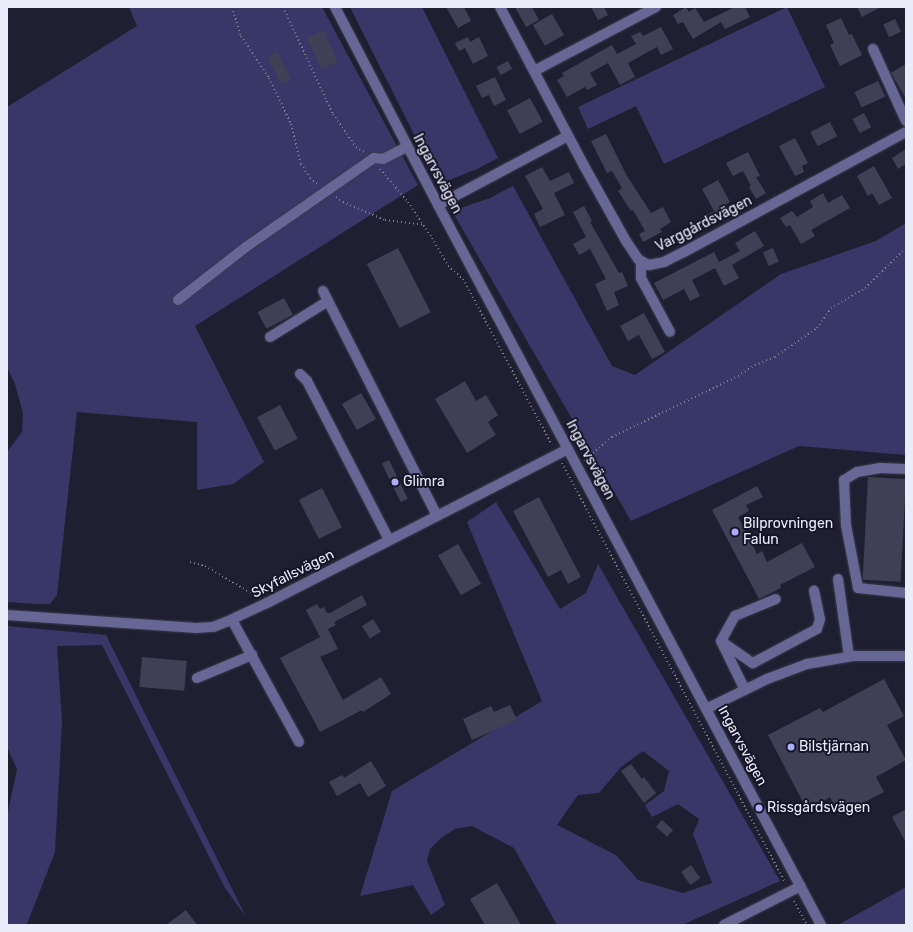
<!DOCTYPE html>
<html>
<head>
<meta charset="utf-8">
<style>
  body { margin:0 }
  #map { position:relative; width:913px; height:932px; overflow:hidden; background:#1f1f32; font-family:Rubik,sans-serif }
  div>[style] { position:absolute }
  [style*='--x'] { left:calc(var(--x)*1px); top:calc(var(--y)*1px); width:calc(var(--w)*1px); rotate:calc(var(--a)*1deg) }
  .green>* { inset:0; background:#383767 }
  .building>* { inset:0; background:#3f4055; transform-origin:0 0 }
  .path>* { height:2px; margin-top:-1px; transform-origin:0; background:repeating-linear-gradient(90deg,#818192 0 1px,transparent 0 4px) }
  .roads { filter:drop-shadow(0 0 1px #3c3c4e) drop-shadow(0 0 1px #3c3c4e) }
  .minor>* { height:10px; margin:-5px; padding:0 5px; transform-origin:5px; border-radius:5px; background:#666794 }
  .dots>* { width:11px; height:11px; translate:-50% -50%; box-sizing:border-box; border:2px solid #161528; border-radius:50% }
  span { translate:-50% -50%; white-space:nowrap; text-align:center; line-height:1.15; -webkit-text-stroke:4px #161528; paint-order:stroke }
  .street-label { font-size:14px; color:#ebecfa }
  .poi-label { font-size:14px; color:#ebecfa }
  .left { translate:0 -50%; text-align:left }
  .frame { position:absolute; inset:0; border:8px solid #ebecfa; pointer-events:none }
</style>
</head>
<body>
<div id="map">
  <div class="green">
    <div style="clip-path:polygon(129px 7px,322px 7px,418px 185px,195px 326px,264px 462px,233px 484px,197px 490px,197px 422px,77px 412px,57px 595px,50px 604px,36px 604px,7px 602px,7px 452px,22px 432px,23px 413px,15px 384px,7px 367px,7px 107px,137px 26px)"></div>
    <div style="clip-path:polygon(350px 7px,422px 7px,498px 158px,477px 169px,442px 183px,435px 176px)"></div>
    <div style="clip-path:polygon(787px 7px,825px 87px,664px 164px,636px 106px,588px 129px,578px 107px)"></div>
    <div style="clip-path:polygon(513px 186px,612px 366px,635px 375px,781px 274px,876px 241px,906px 223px,906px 455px,799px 446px,631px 521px,452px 211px,490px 198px)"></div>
    <div style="clip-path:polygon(evenodd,496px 502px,560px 609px,586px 593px,598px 564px,780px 881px,682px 925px,557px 925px,514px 848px,472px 826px,455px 829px,441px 838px,430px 849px,427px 861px,445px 905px,431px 915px,413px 885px,360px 896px,392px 791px,542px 701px,467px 522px,496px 502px,643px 751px,669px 771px,664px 791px,645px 805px,652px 817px,678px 804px,699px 819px,693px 834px,712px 883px,683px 893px,638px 880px,616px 855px,557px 825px,578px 795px,599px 793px,621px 767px,643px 751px)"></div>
    <div style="clip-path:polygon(7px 626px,106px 635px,246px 917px,225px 888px,102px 645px,57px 646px,62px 722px,55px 852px,27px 924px,7px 925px,7px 816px,17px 769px,7px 747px)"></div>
    <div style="clip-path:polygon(906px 887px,906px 925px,838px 925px)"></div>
  </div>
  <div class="building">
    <div style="clip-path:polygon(446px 7px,464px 7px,471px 21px,458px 28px)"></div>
    <div style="clip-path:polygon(515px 7px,532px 7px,539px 20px,526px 27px)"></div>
    <div style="clip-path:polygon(591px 7px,604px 7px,608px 15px,598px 20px)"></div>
    <div style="clip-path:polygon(686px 7px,689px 12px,695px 8px,704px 22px,735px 7px,745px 7px,750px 17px,725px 29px,721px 22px,693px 39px,683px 22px,678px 24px,673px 15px)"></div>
    <div style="clip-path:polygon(857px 7px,881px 7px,862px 17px)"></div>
    <div style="left:552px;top:14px;width:24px;height:22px;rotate:60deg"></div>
    <div style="clip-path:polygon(841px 18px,849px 35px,852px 34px,862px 55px,840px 66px,830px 45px,834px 43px,826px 25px)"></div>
    <div style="left:895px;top:19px;width:14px;height:13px;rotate:65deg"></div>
    <div style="clip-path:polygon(661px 27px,673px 49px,661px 55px,657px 47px,628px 63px,635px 77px,620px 85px,608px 63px,590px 73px,597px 85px,587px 90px,585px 87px,567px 97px,557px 80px,564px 76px,562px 73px,612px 45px,617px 54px,636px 44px,631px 36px,640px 32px,643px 36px)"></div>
    <div style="left:323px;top:30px;width:35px;height:18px;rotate:65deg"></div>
    <div style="clip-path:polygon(468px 37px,470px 42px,479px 37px,488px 56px,473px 64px,465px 48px,459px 51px,455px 43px)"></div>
    <div style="left:277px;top:52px;width:31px;height:11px;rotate:63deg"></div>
    <div style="left:508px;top:61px;width:9px;height:13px;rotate:63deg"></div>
    <div style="clip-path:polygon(906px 64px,906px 99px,891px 73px)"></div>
    <div style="clip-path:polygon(495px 77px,506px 100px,494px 106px,489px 95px,482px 98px,476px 86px)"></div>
    <div style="left:878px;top:81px;width:17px;height:26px;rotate:65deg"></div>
    <div style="left:530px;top:98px;width:27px;height:26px;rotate:62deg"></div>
    <div style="left:864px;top:113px;width:16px;height:13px;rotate:63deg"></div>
    <div style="left:830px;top:122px;width:16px;height:22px;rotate:63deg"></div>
    <div style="clip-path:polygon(606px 134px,627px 176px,651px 213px,663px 207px,671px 222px,660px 229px,662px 232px,643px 242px,639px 234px,645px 231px,633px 210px,631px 211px,618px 191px,622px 188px,612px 171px,607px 173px,591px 141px)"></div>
    <div style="clip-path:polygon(795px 138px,808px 163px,802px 166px,804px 172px,795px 176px,779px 146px)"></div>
    <div style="clip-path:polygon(906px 149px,906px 164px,898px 169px,892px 158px)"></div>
    <div style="clip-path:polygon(748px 152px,760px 176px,756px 177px,766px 193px,756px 199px,749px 187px,751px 186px,743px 171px,733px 176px,726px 163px)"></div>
    <div style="clip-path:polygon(874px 166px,892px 198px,879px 205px,872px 193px,868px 196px,857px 176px)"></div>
    <div style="clip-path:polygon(542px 167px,550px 181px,569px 172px,574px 183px,554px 193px,565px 215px,540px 227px,534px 214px,543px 209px,525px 176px)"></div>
    <div style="clip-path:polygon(718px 180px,730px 202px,723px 206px,727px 214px,711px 223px,707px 215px,714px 211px,702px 189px)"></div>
    <div style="clip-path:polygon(823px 193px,828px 203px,842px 195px,850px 208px,811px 230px,815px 236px,801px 244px,790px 225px,786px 227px,780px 218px,792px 211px,797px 217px,813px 207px,810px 201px)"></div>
    <div style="clip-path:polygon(584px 206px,592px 221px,590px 222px,619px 273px,622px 272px,628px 286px,614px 292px,619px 305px,607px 311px,595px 284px,606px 279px,590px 249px,579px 255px,573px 244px,586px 237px,573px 212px)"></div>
    <div style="clip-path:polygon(755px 231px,764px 246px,732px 265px,739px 278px,724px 286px,715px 268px,692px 280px,700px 296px,690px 301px,684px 289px,663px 300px,654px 283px,714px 252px,719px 262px,740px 251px,735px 243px)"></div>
    <div style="left:398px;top:248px;width:72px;height:35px;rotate:63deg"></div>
    <div style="left:773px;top:248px;width:15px;height:11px;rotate:67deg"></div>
    <div style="left:284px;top:298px;width:19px;height:30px;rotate:62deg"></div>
    <div style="clip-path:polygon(644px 313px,665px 352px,652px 359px,639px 335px,628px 341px,620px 326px)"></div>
    <div style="clip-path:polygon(465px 381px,476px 401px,486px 395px,498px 415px,488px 422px,496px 435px,467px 453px,435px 399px)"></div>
    <div style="left:361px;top:393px;width:30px;height:22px;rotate:60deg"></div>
    <div style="left:280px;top:405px;width:38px;height:26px;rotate:62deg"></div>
    <div style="left:389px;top:460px;width:43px;height:8px;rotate:64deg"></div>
    <div style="left:868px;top:477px;width:38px;height:103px;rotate:3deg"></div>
    <div style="clip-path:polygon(757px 486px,763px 497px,746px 505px,749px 511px,738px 517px,757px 554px,762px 551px,767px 562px,802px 543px,815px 567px,780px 585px,781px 588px,759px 599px,712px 510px)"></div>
    <div style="left:322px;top:488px;width:44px;height:26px;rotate:63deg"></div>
    <div style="clip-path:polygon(539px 497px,581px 577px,568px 584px,561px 570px,548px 577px,513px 511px)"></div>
    <div style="left:458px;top:544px;width:46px;height:23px;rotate:60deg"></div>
    <div style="clip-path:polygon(362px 595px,367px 605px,334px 622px,336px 625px,328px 629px,338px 649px,320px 657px,343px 700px,381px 677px,391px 694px,363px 712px,362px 710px,320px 732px,280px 658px,320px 637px,306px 610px,317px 604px,320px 609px,324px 607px,327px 613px,330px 613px)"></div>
    <div style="left:373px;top:619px;width:15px;height:13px;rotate:58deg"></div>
    <div style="left:142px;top:657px;width:45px;height:30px;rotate:5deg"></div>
    <div style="clip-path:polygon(884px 679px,904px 716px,887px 725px,906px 760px,876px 777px,884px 792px,839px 815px,830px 797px,807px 810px,768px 735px,820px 708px,823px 712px)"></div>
    <div style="clip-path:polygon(510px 705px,517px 720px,472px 740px,463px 719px,491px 706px,494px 712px)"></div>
    <div style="clip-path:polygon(371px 761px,386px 786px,368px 797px,360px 783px,337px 796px,329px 782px,342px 775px,344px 778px)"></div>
    <div style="clip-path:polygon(631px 764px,642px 779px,644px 777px,656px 793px,644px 803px,621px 771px)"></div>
    <div style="clip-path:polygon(906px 809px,906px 843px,892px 817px)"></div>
    <div style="left:662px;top:820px;width:15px;height:9px;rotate:42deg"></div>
    <div style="left:691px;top:865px;width:16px;height:12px;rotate:55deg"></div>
    <div style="clip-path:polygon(497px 883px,521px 925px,485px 925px,470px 899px)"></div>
    <div style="clip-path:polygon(186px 910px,197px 925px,166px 925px)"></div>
  </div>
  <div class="path">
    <div style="--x:232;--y:7;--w:30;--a:73"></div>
    <div style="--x:241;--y:36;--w:50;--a:56.3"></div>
    <div style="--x:269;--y:78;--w:51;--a:64.4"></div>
    <div style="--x:291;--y:124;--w:41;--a:76"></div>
    <div style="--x:301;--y:164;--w:17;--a:57"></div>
    <div style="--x:310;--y:178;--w:11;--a:38"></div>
    <div style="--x:283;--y:7;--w:118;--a:65"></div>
    <div style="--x:333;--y:114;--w:40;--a:55.1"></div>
    <div style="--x:356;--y:147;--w:9;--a:32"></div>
    <div style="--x:380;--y:169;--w:43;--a:49.7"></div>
    <div style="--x:408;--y:202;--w:43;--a:56.3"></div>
    <div style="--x:432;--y:238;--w:32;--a:60"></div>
    <div style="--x:448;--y:266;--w:20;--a:41"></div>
    <div style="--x:463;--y:279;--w:188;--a:61.8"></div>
    <div style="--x:336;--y:197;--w:9;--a:36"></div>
    <div style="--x:343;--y:202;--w:46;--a:23.2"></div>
    <div style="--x:385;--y:220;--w:38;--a:7"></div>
    <div style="--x:584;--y:461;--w:37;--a:-41"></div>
    <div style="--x:612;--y:437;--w:140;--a:-25.8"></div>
    <div style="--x:738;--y:376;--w:20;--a:-33"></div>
    <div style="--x:755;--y:365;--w:22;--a:-22"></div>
    <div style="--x:775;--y:357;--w:51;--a:-34.6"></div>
    <div style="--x:817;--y:328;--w:24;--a:-55"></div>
    <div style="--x:831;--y:308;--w:39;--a:-30"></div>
    <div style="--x:865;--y:288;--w:57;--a:-44.3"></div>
    <div style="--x:562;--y:463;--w:476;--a:62"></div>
    <div style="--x:190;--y:562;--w:16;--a:15"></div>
    <div style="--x:205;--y:566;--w:59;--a:30.5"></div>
    <div style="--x:794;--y:901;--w:27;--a:62"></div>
  </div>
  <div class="roads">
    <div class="minor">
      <div style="--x:335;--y:7;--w:223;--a:62.5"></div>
      <div style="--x:438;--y:205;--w:816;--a:61.99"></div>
      <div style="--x:500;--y:7;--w:178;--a:62.1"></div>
      <div style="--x:583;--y:164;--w:88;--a:60.8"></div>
      <div style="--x:626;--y:241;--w:22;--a:56"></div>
      <div style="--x:638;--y:259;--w:13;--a:29"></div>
      <div style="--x:649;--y:265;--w:15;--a:-11"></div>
      <div style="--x:664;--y:262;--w:22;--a:-27"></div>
      <div style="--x:684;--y:252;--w:252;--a:-28.4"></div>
      <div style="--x:873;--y:49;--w:79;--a:65.4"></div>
      <div style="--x:534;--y:71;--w:138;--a:-27.7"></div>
      <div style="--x:438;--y:205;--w:147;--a:-28"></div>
      <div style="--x:641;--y:262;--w:16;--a:90"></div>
      <div style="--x:641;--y:278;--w:61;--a:61.8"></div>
      <div style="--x:323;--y:291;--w:252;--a:63.1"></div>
      <div style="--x:178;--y:300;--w:86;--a:-37.9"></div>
      <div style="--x:246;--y:247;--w:156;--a:-34.8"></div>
      <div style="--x:374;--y:158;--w:9;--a:6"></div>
      <div style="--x:383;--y:159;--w:27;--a:-27"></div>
      <div style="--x:270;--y:337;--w:68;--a:-31.8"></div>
      <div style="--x:300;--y:374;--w:10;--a:45"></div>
      <div style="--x:307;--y:381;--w:179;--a:62.7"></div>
      <div style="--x:906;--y:469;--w:26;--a:-178"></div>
      <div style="--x:880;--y:468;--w:23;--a:170"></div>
      <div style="--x:857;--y:472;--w:15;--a:148"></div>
      <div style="--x:844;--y:480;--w:45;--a:87.5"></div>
      <div style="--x:846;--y:525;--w:64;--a:79.2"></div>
      <div style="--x:858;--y:588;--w:48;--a:5.9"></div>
      <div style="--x:838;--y:579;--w:78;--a:81.9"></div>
      <div style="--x:7;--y:615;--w:190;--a:3.9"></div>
      <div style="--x:197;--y:628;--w:16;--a:-4"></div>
      <div style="--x:213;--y:627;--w:14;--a:-21"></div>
      <div style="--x:226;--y:622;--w:45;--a:-24.9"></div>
      <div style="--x:267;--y:603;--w:338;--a:-27.1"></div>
      <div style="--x:232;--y:620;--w:139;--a:61.2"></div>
      <div style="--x:721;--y:641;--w:39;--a:35"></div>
      <div style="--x:753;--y:663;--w:72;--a:-28"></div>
      <div style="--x:817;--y:629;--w:10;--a:-73"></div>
      <div style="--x:820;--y:619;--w:29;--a:-102"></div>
      <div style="--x:721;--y:641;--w:29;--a:-61"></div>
      <div style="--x:735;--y:616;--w:44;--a:-22.5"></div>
      <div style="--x:722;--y:643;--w:52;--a:63.9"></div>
      <div style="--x:197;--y:678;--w:60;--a:-22.7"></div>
      <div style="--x:706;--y:709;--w:68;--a:-26.2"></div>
      <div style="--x:767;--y:679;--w:43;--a:-20.6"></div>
      <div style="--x:807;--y:664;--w:48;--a:-9.7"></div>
      <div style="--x:854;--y:656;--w:52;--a:0"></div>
      <div style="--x:724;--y:925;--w:86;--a:-26.9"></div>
    </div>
  </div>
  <div class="dots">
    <div style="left:395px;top:482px;background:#adaefb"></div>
    <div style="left:735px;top:532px;background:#adaefb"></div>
    <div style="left:791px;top:747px;background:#adaefb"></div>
    <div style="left:759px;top:808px;background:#adaefb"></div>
  </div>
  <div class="street-label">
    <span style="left:437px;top:174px;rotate:62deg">Ingarvsvägen</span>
    <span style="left:704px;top:224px;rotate:-27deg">Varggårdsvägen</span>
    <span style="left:590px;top:460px;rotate:62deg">Ingarvsvägen</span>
    <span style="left:293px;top:574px;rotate:-27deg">Skyfallsvägen</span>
    <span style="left:742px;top:746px;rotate:62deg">Ingarvsvägen</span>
  </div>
  <div class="poi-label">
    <span class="left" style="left:403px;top:482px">Glimra</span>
    <span class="left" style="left:743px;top:532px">Bilprovningen<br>Falun</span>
    <span class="left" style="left:799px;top:747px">Bilstjärnan</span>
    <span class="left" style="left:767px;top:808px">Rissgårdsvägen</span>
  </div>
  <div class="frame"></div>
</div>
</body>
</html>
